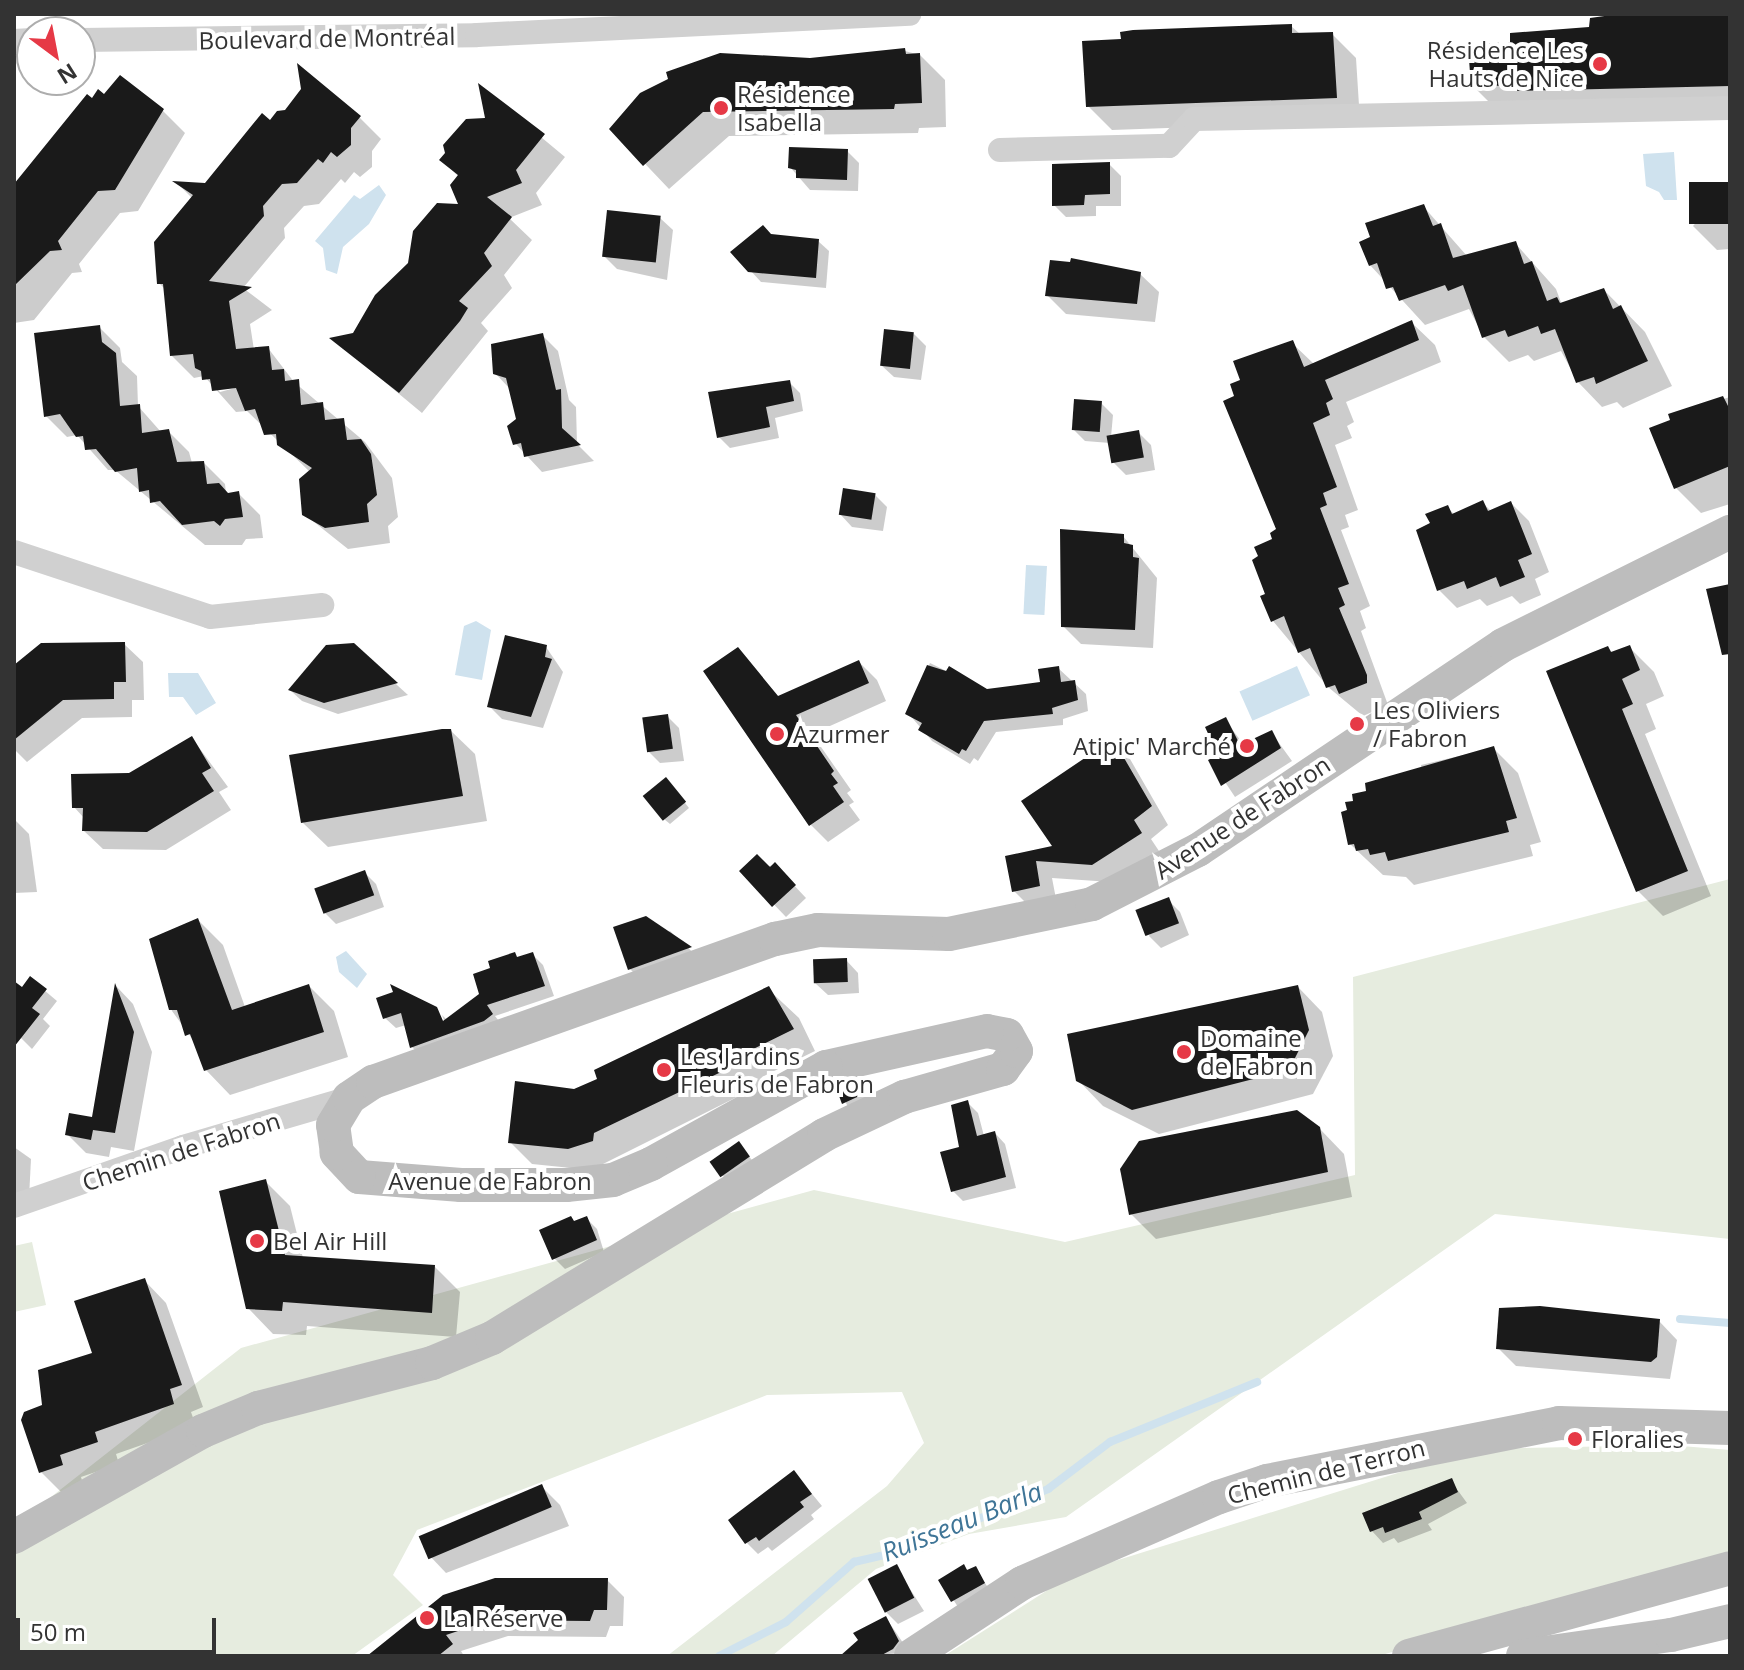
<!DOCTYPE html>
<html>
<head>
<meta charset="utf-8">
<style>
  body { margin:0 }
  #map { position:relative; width:1744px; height:1670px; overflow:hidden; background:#fff; font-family:"Open Sans",sans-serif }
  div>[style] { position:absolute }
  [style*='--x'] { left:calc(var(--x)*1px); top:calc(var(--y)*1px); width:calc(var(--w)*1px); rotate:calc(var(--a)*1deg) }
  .green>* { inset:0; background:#e6ecdf }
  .water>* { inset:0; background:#cfe2ee; transform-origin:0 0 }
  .shadow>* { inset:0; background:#0003 }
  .stream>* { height:8px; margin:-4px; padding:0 4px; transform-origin:4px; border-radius:4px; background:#cfe2ee }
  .building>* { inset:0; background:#1a1a1a; transform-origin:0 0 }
  .street>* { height:24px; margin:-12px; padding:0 12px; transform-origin:12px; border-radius:12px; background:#d0d0d0 }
  .secondary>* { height:34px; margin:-17px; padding:0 17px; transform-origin:17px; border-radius:17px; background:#bdbdbd }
  .dots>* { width:22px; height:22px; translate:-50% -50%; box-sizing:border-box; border:4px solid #fff; border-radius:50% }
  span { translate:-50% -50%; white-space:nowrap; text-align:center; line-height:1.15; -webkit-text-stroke:8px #fff; paint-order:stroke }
  .street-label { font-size:24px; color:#333 }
  .poi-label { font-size:24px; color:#333 }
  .right { translate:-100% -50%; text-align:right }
  .left { translate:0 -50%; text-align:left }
  .water-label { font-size:26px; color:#3f7597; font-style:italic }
  .frame { position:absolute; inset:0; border:16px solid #333; pointer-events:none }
  .north { position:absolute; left:16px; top:16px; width:80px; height:80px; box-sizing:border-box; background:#fff; border:2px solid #adadad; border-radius:50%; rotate:148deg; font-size:22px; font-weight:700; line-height:32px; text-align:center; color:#333 }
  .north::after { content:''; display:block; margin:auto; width:28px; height:36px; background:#e63946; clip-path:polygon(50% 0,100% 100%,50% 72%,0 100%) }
  .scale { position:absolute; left:16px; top:1618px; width:200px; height:36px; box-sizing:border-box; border:4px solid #333; border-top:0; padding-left:10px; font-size:24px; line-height:28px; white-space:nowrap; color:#333; -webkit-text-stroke:6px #fff; paint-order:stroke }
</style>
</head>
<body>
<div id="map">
  <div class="green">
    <div style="clip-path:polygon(1730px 879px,1730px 1239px,1495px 1214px,1066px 1517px,969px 1534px,876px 1569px,772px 1656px,667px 1656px,887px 1486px,924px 1443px,902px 1392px,767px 1395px,417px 1530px,393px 1575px,423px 1605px,352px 1656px,14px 1656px,14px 1526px,241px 1348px,814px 1190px,1065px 1242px,1355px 1175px,1353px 977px)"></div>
    <div style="clip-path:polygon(32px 1242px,46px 1305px,14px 1312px,14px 1246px)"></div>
    <div style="clip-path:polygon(1669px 1445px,1730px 1450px,1730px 1557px,1378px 1656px,944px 1656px,1073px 1574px,1475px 1449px)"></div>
  </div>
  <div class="water">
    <div style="clip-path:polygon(1674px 152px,1677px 200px,1664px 200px,1659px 192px,1646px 186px,1643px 154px)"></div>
    <div style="clip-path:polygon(379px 185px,386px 195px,369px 224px,343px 247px,337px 274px,326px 270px,323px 248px,315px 241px,354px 195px,360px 199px)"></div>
    <div style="left:1026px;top:565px;width:21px;height:49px;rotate:3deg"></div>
    <div style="clip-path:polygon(476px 621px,491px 630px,482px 680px,455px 675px,464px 626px)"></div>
    <div style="left:1297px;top:666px;width:32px;height:63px;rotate:66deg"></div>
    <div style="clip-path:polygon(168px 673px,198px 673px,216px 703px,196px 715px,183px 697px,169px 697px)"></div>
    <div style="clip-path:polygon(346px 951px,367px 974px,357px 988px,339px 972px,336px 957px)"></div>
  </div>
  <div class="shadow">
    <div style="clip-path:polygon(1730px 14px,1730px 110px,1498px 111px,1473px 86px,1511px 44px,1591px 29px)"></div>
    <div style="clip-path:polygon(1291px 26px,1300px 34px,1332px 34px,1356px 58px,1360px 121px,1112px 130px,1088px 106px)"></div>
    <div style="clip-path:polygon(905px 51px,920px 55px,945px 80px,946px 127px,919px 128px,918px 133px,729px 136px,669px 189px,612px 129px)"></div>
    <div style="clip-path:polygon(481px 87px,565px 157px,536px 193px,542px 205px,509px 218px,532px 240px,504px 275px,512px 288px,481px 323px,488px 331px,422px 413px,333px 339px,355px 335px,462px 206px,459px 177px,442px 160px,488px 120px)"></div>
    <div style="clip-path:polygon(104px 96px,163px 111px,185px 133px,138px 211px,120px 213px,79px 264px,82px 272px,72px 273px,34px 320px,14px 323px,14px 187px,93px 100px)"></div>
    <div style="clip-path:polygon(evenodd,360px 118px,381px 139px,372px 151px,372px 167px,360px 177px,354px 172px,345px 183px,341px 179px,319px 204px,304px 206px,284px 228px,285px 238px,243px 288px,272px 310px,250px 324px,254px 350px,268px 348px,294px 382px,365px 442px,392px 478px,398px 517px,388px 526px,390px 543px,348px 549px,304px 514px,310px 472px,247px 411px,236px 412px,204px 376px,194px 378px,172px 356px,166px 290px,159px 283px,193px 199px,177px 183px,206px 185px,270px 123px,360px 118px,246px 385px,220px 392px,217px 389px,246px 385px)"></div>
    <div style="clip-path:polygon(847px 151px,859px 163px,858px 191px,810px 190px,790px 167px)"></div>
    <div style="clip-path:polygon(1109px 164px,1121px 176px,1121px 206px,1096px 206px,1096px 216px,1066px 217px,1054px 205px)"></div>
    <div style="clip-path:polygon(1730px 184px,1730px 249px,1717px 250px,1693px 226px)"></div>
    <div style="clip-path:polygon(1423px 206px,1467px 256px,1515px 243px,1556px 289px,1562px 305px,1604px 290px,1645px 332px,1672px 386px,1623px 408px,1617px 402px,1602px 407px,1578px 382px,1561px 351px,1534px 361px,1528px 355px,1509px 362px,1484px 337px,1469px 309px,1425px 325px,1370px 265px)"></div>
    <div style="clip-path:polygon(660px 218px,673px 230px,667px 280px,617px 269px,604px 256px)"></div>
    <div style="clip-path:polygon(818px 241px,829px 251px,826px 288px,761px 282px,750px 270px)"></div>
    <div style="clip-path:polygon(1140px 274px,1159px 292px,1155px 322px,1066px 314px,1047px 295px)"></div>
    <div style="clip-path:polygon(1412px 323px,1435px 345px,1441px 362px,1346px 402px,1354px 422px,1347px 426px,1352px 438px,1335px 445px,1358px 510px,1345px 515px,1349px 527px,1341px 530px,1370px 606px,1360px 611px,1366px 628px,1361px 631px,1388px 705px,1363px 716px,1328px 687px,1273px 621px,1255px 561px,1279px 530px,1237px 397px,1243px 381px,1292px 343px,1315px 365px)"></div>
    <div style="clip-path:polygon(99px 327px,120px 348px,122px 362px,137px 376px,138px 406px,161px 432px,168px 431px,189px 452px,192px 463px,204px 463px,225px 484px,226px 493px,239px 494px,260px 515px,263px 538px,246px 539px,242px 545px,205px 545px,115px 470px,108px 470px,77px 435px,67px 437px,46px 416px)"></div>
    <div style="clip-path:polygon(914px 334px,926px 346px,921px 380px,894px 377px,881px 365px)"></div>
    <div style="clip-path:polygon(542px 335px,558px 351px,569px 400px,576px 407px,577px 444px,594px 461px,542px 472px,515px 443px,518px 420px,511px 390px,495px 373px)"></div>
    <div style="clip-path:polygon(789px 382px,800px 393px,803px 411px,775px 418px,779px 438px,730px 448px,719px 437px)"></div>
    <div style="clip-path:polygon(1730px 397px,1730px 504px,1701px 513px,1676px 488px,1670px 415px)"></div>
    <div style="clip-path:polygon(1101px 403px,1113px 415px,1111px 437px,1139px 433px,1151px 445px,1155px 470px,1126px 475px,1114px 463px,1110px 443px,1085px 441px,1073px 429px)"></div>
    <div style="clip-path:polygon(875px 495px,887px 507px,883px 531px,852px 527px,840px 514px)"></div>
    <div style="clip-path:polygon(1483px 503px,1491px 511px,1511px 503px,1529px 521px,1549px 572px,1535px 579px,1541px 595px,1520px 604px,1512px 596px,1487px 606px,1480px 599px,1457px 608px,1439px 590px,1433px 524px,1447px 507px,1454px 514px)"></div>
    <div style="clip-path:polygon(1123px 536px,1157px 578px,1153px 648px,1081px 644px,1063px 626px)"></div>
    <div style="clip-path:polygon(124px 644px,143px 662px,144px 700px,132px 700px,132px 717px,82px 718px,27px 762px,14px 749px,14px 667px)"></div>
    <div style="clip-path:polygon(353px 645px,408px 695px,338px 714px,302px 701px,290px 690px)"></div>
    <div style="clip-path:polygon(546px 647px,563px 672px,543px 728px,502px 719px,490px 707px)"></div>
    <div style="clip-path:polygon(1629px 647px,1654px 672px,1664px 696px,1646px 704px,1656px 729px,1645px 734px,1711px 896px,1663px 916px,1638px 891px,1608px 648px,1613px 653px)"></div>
    <div style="clip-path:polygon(738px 650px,780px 698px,859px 662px,877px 680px,886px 701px,812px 734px,851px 790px,847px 793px,854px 802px,849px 805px,860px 820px,828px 842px,811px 825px)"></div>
    <div style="clip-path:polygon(930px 663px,987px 691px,1042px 684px,1058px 668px,1086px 694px,1088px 711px,1063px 719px,1063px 725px,996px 732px,978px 761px,974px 758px,970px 764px,932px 741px,908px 713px)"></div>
    <div style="clip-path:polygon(667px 716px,679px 728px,684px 761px,660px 763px,648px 751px)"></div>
    <div style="clip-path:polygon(1225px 720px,1244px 745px,1271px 732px,1292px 761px,1235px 797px,1211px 761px,1220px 756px)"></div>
    <div style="clip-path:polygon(450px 730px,475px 754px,487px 821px,328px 847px,303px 823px)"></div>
    <div style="clip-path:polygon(192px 738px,228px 787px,219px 792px,231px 810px,166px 850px,103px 849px,84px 831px,84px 818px,74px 807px)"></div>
    <div style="clip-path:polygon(1113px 741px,1130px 759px,1168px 825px,1151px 839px,1159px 851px,1111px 882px,1052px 878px,1057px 904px,1032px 909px,1014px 891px,1007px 858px,1056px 848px)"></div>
    <div style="clip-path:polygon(1493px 748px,1518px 773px,1541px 842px,1530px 845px,1533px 856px,1414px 885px,1406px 877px,1383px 875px,1350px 844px,1355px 802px,1422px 772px,1421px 765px)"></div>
    <div style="clip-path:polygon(671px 785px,689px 808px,670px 824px,664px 819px)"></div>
    <div style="clip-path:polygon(14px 819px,29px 834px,37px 892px,14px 893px)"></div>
    <div style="clip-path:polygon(775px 865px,806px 898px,786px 917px,742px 871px)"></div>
    <div style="clip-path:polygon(364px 872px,376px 884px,384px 907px,336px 924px,324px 912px)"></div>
    <div style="clip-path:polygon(1168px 900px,1180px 912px,1189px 935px,1161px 948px,1149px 936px)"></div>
    <div style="clip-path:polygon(198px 920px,223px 945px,245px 1007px,309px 986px,334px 1011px,348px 1057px,230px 1095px,206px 1070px,196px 1044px,172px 1011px,151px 940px)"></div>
    <div style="clip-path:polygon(670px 931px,701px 960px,642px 981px,630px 969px)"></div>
    <div style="clip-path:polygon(532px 954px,543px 965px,554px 996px,495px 1016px,502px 1025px,422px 1057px,412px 1047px,406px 1025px,396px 1028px,385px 1018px,379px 999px,436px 1008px,448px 1030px,442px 1015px,447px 1020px)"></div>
    <div style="clip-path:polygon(846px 960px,858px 973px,859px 993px,828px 995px,815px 983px)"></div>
    <div style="clip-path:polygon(31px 979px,57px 1001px,43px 1019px,50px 1026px,32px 1049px,14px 1031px,14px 983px,23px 990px)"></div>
    <div style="clip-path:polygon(117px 987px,133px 1004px,152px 1052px,134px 1151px,111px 1147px,109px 1157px,86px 1153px,67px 1134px,94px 1119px)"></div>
    <div style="clip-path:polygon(1298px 987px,1322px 1012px,1333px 1056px,1313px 1094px,1159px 1134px,1103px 1106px,1078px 1080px)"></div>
    <div style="clip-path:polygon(768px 989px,799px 1018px,815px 1051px,762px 1077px,765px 1083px,591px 1170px,532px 1164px,510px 1142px,600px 1080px)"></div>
    <div style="clip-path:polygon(865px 1081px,874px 1097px,849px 1109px,838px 1087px)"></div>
    <div style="clip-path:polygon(967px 1102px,978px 1113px,984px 1136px,995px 1133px,1005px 1144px,1016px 1188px,963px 1201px,953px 1191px)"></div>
    <div style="clip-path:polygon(1319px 1128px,1344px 1154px,1352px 1197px,1156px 1239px,1131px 1214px)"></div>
    <div style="clip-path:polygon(739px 1144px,760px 1170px,733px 1186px,721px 1174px)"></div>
    <div style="clip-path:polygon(14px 1147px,31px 1159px,29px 1198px,14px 1197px)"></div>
    <div style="clip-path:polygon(265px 1181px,290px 1206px,303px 1258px,435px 1267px,460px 1292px,456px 1337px,307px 1326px,306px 1335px,273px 1334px,248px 1308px)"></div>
    <div style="clip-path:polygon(586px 1218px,597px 1229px,604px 1252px,565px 1269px,554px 1258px,575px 1223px)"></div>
    <div style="clip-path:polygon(144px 1280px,166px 1303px,203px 1407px,191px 1412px,196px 1426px,116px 1454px,119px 1464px,81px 1477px,84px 1487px,63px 1494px,41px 1472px,44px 1406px,94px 1354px)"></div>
    <div style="clip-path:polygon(1659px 1321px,1677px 1340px,1670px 1379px,1516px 1366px,1498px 1348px)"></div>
    <div style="clip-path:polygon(794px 1472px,822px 1506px,811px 1515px,814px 1519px,772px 1551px,768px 1547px,758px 1554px,747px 1543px)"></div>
    <div style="clip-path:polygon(1451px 1481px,1467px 1503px,1428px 1524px,1432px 1530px,1398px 1543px,1394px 1538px,1383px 1543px,1372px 1531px)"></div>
    <div style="clip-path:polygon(541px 1486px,560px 1505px,569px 1526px,446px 1573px,428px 1554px)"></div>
    <div style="clip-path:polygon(896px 1567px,924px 1611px,898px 1624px,886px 1612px)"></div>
    <div style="clip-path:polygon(964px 1567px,969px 1571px,975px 1568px,989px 1589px,958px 1607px,941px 1581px)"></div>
    <div style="clip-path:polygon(607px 1580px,624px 1597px,623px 1626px,610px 1626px,606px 1637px,508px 1636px,461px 1651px,464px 1656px,371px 1656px)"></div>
    <div style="clip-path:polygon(886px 1618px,910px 1653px,843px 1656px)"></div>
  </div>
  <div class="stream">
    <div style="--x:1680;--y:1319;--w:50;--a:4.6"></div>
    <div style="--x:719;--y:1656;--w:75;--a:-26.9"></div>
    <div style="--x:786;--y:1622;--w:91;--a:-41.4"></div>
    <div style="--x:854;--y:1562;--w:53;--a:-13"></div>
    <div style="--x:906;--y:1550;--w:155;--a:-23.2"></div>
    <div style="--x:1048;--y:1489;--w:78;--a:-37.2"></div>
    <div style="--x:1110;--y:1442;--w:159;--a:-22.2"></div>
  </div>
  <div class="building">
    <div style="clip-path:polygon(1619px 14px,1730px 14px,1730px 86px,1515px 91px,1514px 85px,1471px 87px,1468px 45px,1510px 42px,1510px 33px,1589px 27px,1590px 18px)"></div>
    <div style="clip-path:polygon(1292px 24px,1292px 33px,1333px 32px,1337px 98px,1086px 107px,1082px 41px,1121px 39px,1120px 32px,1133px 30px)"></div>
    <div style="clip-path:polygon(905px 48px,906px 54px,920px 53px,922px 103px,895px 104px,894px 109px,703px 112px,643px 166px,609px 129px,640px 93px,668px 79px,666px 72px,720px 53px,810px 58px)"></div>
    <div style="clip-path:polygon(297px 63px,361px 116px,351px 128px,351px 145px,337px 157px,331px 152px,323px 163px,318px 159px,297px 183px,282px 184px,263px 206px,264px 216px,209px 281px,252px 287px,229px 301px,236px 349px,269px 346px,272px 370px,284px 369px,285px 381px,299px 379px,301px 405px,323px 402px,325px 420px,344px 418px,347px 440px,361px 439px,371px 454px,377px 495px,367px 504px,369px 522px,325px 528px,302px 515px,299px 479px,312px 468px,277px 445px,276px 434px,264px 435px,255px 409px,245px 411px,236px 388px,212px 391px,210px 379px,202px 380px,201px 371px,195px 368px,193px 354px,170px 356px,163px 284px,157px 284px,156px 271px,154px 242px,193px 195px,172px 181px,205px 183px,262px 113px,270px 120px,277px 111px,285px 110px,301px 89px)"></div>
    <div style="clip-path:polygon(120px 75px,164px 109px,115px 190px,98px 191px,58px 241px,62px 250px,50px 251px,14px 286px,14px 184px,87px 94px,92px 98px,98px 89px,104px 94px)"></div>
    <div style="clip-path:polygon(478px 83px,545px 134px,516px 170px,522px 183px,487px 197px,512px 217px,484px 253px,492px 266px,459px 301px,468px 308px,460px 321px,399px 393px,329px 338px,353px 333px,375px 295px,408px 263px,413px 231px,437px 203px,458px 204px,450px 185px,458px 175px,439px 160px,445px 153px,443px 145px,466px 119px,485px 118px)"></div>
    <div style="clip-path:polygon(789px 147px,848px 149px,847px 180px,796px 178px,796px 170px,788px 168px)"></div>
    <div style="clip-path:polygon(1110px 162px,1110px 194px,1085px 195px,1084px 205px,1052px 206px,1052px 164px)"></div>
    <div style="left:1730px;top:182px;width:42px;height:41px;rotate:90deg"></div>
    <div style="clip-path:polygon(1424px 204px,1433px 226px,1441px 223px,1453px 258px,1516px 241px,1524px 264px,1532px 261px,1547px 301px,1557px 297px,1560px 303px,1604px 288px,1613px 309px,1621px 305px,1648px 361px,1596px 384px,1594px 377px,1576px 383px,1555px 329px,1541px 334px,1538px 326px,1508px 337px,1505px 330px,1482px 338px,1463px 285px,1448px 291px,1445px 285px,1399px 301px,1393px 287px,1386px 289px,1377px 263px,1369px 266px,1359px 242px,1370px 237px,1365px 223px)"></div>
    <div style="left:607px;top:210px;width:54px;height:47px;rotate:6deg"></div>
    <div style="clip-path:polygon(763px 225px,771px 234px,819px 239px,816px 278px,748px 272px,730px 252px)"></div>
    <div style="clip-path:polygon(1071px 258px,1141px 272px,1137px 304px,1045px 296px,1050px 260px,1070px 262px)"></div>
    <div style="clip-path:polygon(1412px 320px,1419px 340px,1325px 380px,1333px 399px,1326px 403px,1330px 415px,1313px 423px,1337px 487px,1323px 493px,1327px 505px,1320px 508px,1349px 584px,1338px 588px,1345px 605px,1339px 608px,1367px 675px,1367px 683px,1339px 694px,1335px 685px,1326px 688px,1310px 648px,1298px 653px,1284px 616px,1271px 622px,1260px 596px,1265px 594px,1252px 560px,1258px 556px,1254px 547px,1272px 539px,1270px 533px,1276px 529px,1223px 401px,1234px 396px,1230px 384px,1240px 380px,1233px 361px,1293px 340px,1304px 367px)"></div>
    <div style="clip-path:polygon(100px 325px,102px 342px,116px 353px,120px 406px,140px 404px,142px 433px,169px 429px,177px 462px,204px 461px,207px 484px,219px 483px,228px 493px,239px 491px,243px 517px,225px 519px,220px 526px,214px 521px,182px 525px,160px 501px,150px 503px,149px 490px,139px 492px,137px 468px,115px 472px,96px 449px,85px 450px,83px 436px,76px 437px,60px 414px,44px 417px,34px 333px)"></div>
    <div style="left:884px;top:329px;width:30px;height:37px;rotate:6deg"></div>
    <div style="clip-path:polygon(543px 333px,556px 390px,561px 389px,562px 428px,581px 445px,524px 457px,521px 443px,513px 445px,507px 426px,516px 419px,506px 378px,493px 374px,491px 344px)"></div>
    <div style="clip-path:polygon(790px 380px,794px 401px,766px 407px,770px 427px,717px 438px,708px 392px)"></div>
    <div style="clip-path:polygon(1723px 396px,1730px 410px,1730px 466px,1674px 489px,1649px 428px,1670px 420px,1668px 414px)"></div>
    <div style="left:1074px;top:399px;width:28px;height:31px;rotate:4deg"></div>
    <div style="left:1139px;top:430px;width:28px;height:33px;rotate:80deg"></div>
    <div style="left:843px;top:488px;width:33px;height:27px;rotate:9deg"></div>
    <div style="clip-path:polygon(1483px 500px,1488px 511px,1511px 501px,1532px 554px,1518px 560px,1525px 577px,1500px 587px,1496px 577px,1467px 589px,1464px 581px,1437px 591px,1416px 530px,1430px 523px,1425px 514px,1448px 505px,1452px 514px)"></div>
    <div style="clip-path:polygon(1060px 529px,1124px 534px,1124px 543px,1133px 545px,1133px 557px,1139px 558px,1135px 630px,1061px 627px)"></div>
    <div style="clip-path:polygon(1730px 584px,1730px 654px,1722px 655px,1706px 589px)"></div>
    <div style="clip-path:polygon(505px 635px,547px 645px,545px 657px,552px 659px,531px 717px,487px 707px)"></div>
    <div style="clip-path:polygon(125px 642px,126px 682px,114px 682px,114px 699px,63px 700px,14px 740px,14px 665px,41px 643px)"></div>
    <div style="clip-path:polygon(354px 643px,398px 683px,324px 703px,288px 690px,326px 645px)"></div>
    <div style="clip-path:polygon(1630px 645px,1640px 670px,1622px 679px,1633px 704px,1622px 709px,1688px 871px,1636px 892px,1546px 671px,1608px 646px,1611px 652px)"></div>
    <div style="clip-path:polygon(738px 647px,778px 696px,859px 660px,869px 683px,796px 715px,834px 771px,831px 774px,838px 783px,833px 786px,844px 802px,809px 826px,703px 671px)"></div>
    <div style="clip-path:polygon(927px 665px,946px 671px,949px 666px,987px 689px,1040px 682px,1038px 669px,1059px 666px,1061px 682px,1075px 680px,1078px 700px,1052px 708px,1053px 714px,984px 721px,966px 751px,962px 749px,959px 754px,918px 730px,922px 723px,905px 714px)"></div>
    <div style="left:668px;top:714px;width:35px;height:26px;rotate:82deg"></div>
    <div style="clip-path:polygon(1226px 717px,1240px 745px,1272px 730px,1281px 748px,1221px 786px,1208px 760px,1218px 755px,1205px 727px)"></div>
    <div style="clip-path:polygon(442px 729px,451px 729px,463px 796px,301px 823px,289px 755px)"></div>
    <div style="clip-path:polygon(192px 736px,211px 768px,202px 773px,214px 791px,147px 832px,82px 831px,83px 808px,72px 808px,71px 774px,129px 773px)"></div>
    <div style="clip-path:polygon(1113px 739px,1152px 806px,1134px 820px,1142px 833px,1092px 865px,1036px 861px,1040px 886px,1012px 892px,1005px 856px,1052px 846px,1021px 801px)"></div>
    <div style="clip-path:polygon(1494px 746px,1517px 818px,1506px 821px,1509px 832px,1388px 861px,1385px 852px,1370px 855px,1368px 849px,1356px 851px,1354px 844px,1348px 845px,1341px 812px,1347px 810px,1345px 802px,1353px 801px,1352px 794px,1366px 791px,1365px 783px)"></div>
    <div style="left:666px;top:777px;width:32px;height:30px;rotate:51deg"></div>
    <div style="clip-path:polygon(757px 854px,770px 867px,775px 862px,796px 885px,772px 907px,739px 871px)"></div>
    <div style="left:365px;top:870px;width:27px;height:54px;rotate:70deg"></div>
    <div style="left:1169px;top:897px;width:28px;height:36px;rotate:69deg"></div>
    <div style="clip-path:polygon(646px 916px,692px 947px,628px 970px,613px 927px)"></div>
    <div style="clip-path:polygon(198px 918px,232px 1010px,309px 984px,324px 1032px,204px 1071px,190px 1034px,185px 1036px,177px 1010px,169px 1010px,149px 939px)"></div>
    <div style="clip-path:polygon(515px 952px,517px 957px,533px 952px,545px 986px,487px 1005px,493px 1014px,484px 1021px,410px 1048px,401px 1013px,383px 1019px,376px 998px,393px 992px,390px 984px,437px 1007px,443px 1021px,479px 994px,473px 974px,490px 968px,488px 961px)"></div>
    <div style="left:847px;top:958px;width:24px;height:34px;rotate:88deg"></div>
    <div style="clip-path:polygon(30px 976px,47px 989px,32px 1008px,40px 1014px,14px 1047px,14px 981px,22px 987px)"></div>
    <div style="clip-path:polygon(115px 983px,134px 1032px,115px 1133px,93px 1130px,91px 1140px,65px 1135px,69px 1113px,92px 1117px)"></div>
    <div style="clip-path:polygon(1298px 985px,1309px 1030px,1289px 1070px,1132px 1110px,1076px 1081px,1067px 1034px)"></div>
    <div style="clip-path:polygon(769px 986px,794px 1029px,741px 1055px,744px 1061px,594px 1133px,593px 1141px,568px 1149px,508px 1143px,515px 1081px,574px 1089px,597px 1079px,594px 1070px)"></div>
    <div style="clip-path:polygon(866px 1079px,870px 1091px,842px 1104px,835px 1085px)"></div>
    <div style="clip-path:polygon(968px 1100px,977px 1136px,995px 1131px,1006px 1177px,951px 1192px,940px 1152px,959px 1147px,951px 1105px)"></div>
    <div style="clip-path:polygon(1297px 1110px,1320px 1127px,1328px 1172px,1129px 1215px,1120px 1169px,1139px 1141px)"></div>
    <div style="left:739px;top:1141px;width:19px;height:36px;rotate:55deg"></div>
    <div style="clip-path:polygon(266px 1179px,285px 1255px,435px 1265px,432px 1313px,283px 1302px,282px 1311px,246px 1309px,219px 1191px)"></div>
    <div style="clip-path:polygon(571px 1216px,574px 1221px,587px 1216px,597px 1240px,552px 1260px,539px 1230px)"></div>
    <div style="clip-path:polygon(145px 1278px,182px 1385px,170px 1389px,174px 1404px,95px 1432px,98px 1442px,60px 1455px,63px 1465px,39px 1473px,21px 1420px,24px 1412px,42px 1405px,38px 1370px,92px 1353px,74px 1301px)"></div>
    <div style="clip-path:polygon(1540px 1306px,1660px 1319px,1657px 1357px,1651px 1362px,1496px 1349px,1499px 1308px)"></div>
    <div style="clip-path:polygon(794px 1470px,812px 1494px,800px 1502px,804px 1507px,759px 1541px,756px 1537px,745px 1544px,728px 1520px)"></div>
    <div style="clip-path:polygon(1452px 1478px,1458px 1492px,1419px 1512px,1422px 1519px,1385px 1533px,1383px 1527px,1370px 1532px,1362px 1513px)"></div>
    <div style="left:542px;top:1484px;width:25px;height:134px;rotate:67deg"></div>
    <div style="left:897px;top:1564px;width:38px;height:33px;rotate:63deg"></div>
    <div style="clip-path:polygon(964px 1564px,967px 1570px,976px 1566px,985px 1583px,951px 1602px,938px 1580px)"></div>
    <div style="clip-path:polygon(495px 1578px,608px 1578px,607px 1610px,594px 1610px,590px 1621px,491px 1620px,446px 1635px,453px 1644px,438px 1656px,367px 1656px,443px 1595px)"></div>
    <div style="clip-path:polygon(886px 1616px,899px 1641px,893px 1649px,880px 1656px,840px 1656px,858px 1640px,853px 1633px)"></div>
  </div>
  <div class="street">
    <div style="--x:80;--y:40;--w:397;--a:-0.7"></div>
    <div style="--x:477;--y:35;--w:433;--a:-2.8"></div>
    <div style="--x:14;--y:41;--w:18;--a:-3"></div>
    <div style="--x:1000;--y:150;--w:169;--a:-1.4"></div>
    <div style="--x:1169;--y:146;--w:37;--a:-47"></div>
    <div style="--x:1194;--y:119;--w:536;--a:-1.18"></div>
    <div style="--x:14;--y:552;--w:206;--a:18.3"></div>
    <div style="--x:210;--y:617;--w:113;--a:-6.1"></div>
    <div style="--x:14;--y:1206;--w:179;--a:-19.2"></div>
    <div style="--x:183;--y:1147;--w:173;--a:-16.4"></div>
  </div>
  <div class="secondary">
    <div style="--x:14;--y:1537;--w:217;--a:-29.3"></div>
    <div style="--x:203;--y:1431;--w:60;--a:-22.7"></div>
    <div style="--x:258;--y:1408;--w:180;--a:-14.5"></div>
    <div style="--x:432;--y:1363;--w:65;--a:-22.6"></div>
    <div style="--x:492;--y:1338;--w:389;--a:-31.4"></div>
    <div style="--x:824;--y:1135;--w:89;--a:-25.4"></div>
    <div style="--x:904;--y:1097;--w:103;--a:-15.8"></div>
    <div style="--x:1003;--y:1069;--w:22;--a:-54"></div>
    <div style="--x:1016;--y:1051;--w:18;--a:-119"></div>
    <div style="--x:1007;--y:1035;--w:20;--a:-169"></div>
    <div style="--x:987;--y:1031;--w:165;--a:167.4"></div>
    <div style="--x:826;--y:1067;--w:200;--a:151"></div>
    <div style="--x:651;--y:1164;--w:41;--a:157.2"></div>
    <div style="--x:613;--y:1180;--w:47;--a:173.9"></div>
    <div style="--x:566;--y:1185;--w:105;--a:180"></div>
    <div style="--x:461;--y:1185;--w:102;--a:-175.5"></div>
    <div style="--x:359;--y:1177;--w:33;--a:-133"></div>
    <div style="--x:337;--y:1153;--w:28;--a:-98"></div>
    <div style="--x:333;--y:1125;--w:31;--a:-59"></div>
    <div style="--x:349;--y:1098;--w:29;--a:-34"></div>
    <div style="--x:373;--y:1082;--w:427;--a:-19.6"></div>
    <div style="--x:775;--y:939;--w:44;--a:-11.8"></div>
    <div style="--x:818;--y:930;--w:131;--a:1.7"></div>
    <div style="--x:949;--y:934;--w:146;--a:-11.8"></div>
    <div style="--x:1092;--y:904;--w:119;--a:-27"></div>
    <div style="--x:1198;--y:850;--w:367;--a:-33.9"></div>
    <div style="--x:1503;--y:645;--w:254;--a:-26.5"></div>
    <div style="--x:911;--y:1656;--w:133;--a:-33.3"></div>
    <div style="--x:1022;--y:1583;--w:215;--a:-23.6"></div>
    <div style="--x:1219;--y:1497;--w:51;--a:-18.4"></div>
    <div style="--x:1267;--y:1481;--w:298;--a:-11.2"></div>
    <div style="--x:1559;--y:1423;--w:171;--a:1.7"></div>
    <div style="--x:1409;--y:1656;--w:333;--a:-15.3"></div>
    <div style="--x:1523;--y:1656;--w:149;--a:-8.1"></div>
    <div style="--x:1671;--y:1635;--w:61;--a:-13.3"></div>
  </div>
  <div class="dots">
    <div style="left:1600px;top:64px;background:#e63946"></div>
    <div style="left:721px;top:108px;background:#e63946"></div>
    <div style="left:1357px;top:724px;background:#e63946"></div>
    <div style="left:777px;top:734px;background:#e63946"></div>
    <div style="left:1247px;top:746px;background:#e63946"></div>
    <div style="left:1184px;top:1052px;background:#e63946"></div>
    <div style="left:664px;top:1070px;background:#e63946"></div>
    <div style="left:257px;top:1241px;background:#e63946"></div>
    <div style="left:1575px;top:1439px;background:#e63946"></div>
    <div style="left:427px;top:1618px;background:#e63946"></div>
  </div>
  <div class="street-label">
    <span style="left:327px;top:38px;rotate:-1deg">Boulevard de Montréal</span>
    <span style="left:1242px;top:817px;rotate:-33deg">Avenue de Fabron</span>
    <span style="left:181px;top:1151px;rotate:-18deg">Chemin de Fabron</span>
    <span style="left:490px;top:1181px">Avenue de Fabron</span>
    <span style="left:1326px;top:1471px;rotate:-14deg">Chemin de Terron</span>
  </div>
  <div class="poi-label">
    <span class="right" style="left:1584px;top:64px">Résidence Les<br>Hauts de Nice</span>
    <span class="left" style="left:737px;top:108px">Résidence<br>Isabella</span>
    <span class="left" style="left:1373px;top:724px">Les Oliviers<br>/ Fabron</span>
    <span class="left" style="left:793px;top:734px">Azurmer</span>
    <span class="right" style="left:1231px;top:746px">Atipic' Marché</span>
    <span class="left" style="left:1200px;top:1052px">Domaine<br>de Fabron</span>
    <span class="left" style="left:680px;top:1070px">Les Jardins<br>Fleuris de Fabron</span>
    <span class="left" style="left:273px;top:1241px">Bel Air Hill</span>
    <span class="left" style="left:1591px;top:1439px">Floralies</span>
    <span class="left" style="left:443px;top:1618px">La Réserve</span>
  </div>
  <div class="water-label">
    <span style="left:962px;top:1522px;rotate:-22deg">Ruisseau Barla</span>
  </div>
  <div class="frame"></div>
  <div class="north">N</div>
  <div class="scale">50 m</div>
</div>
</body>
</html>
